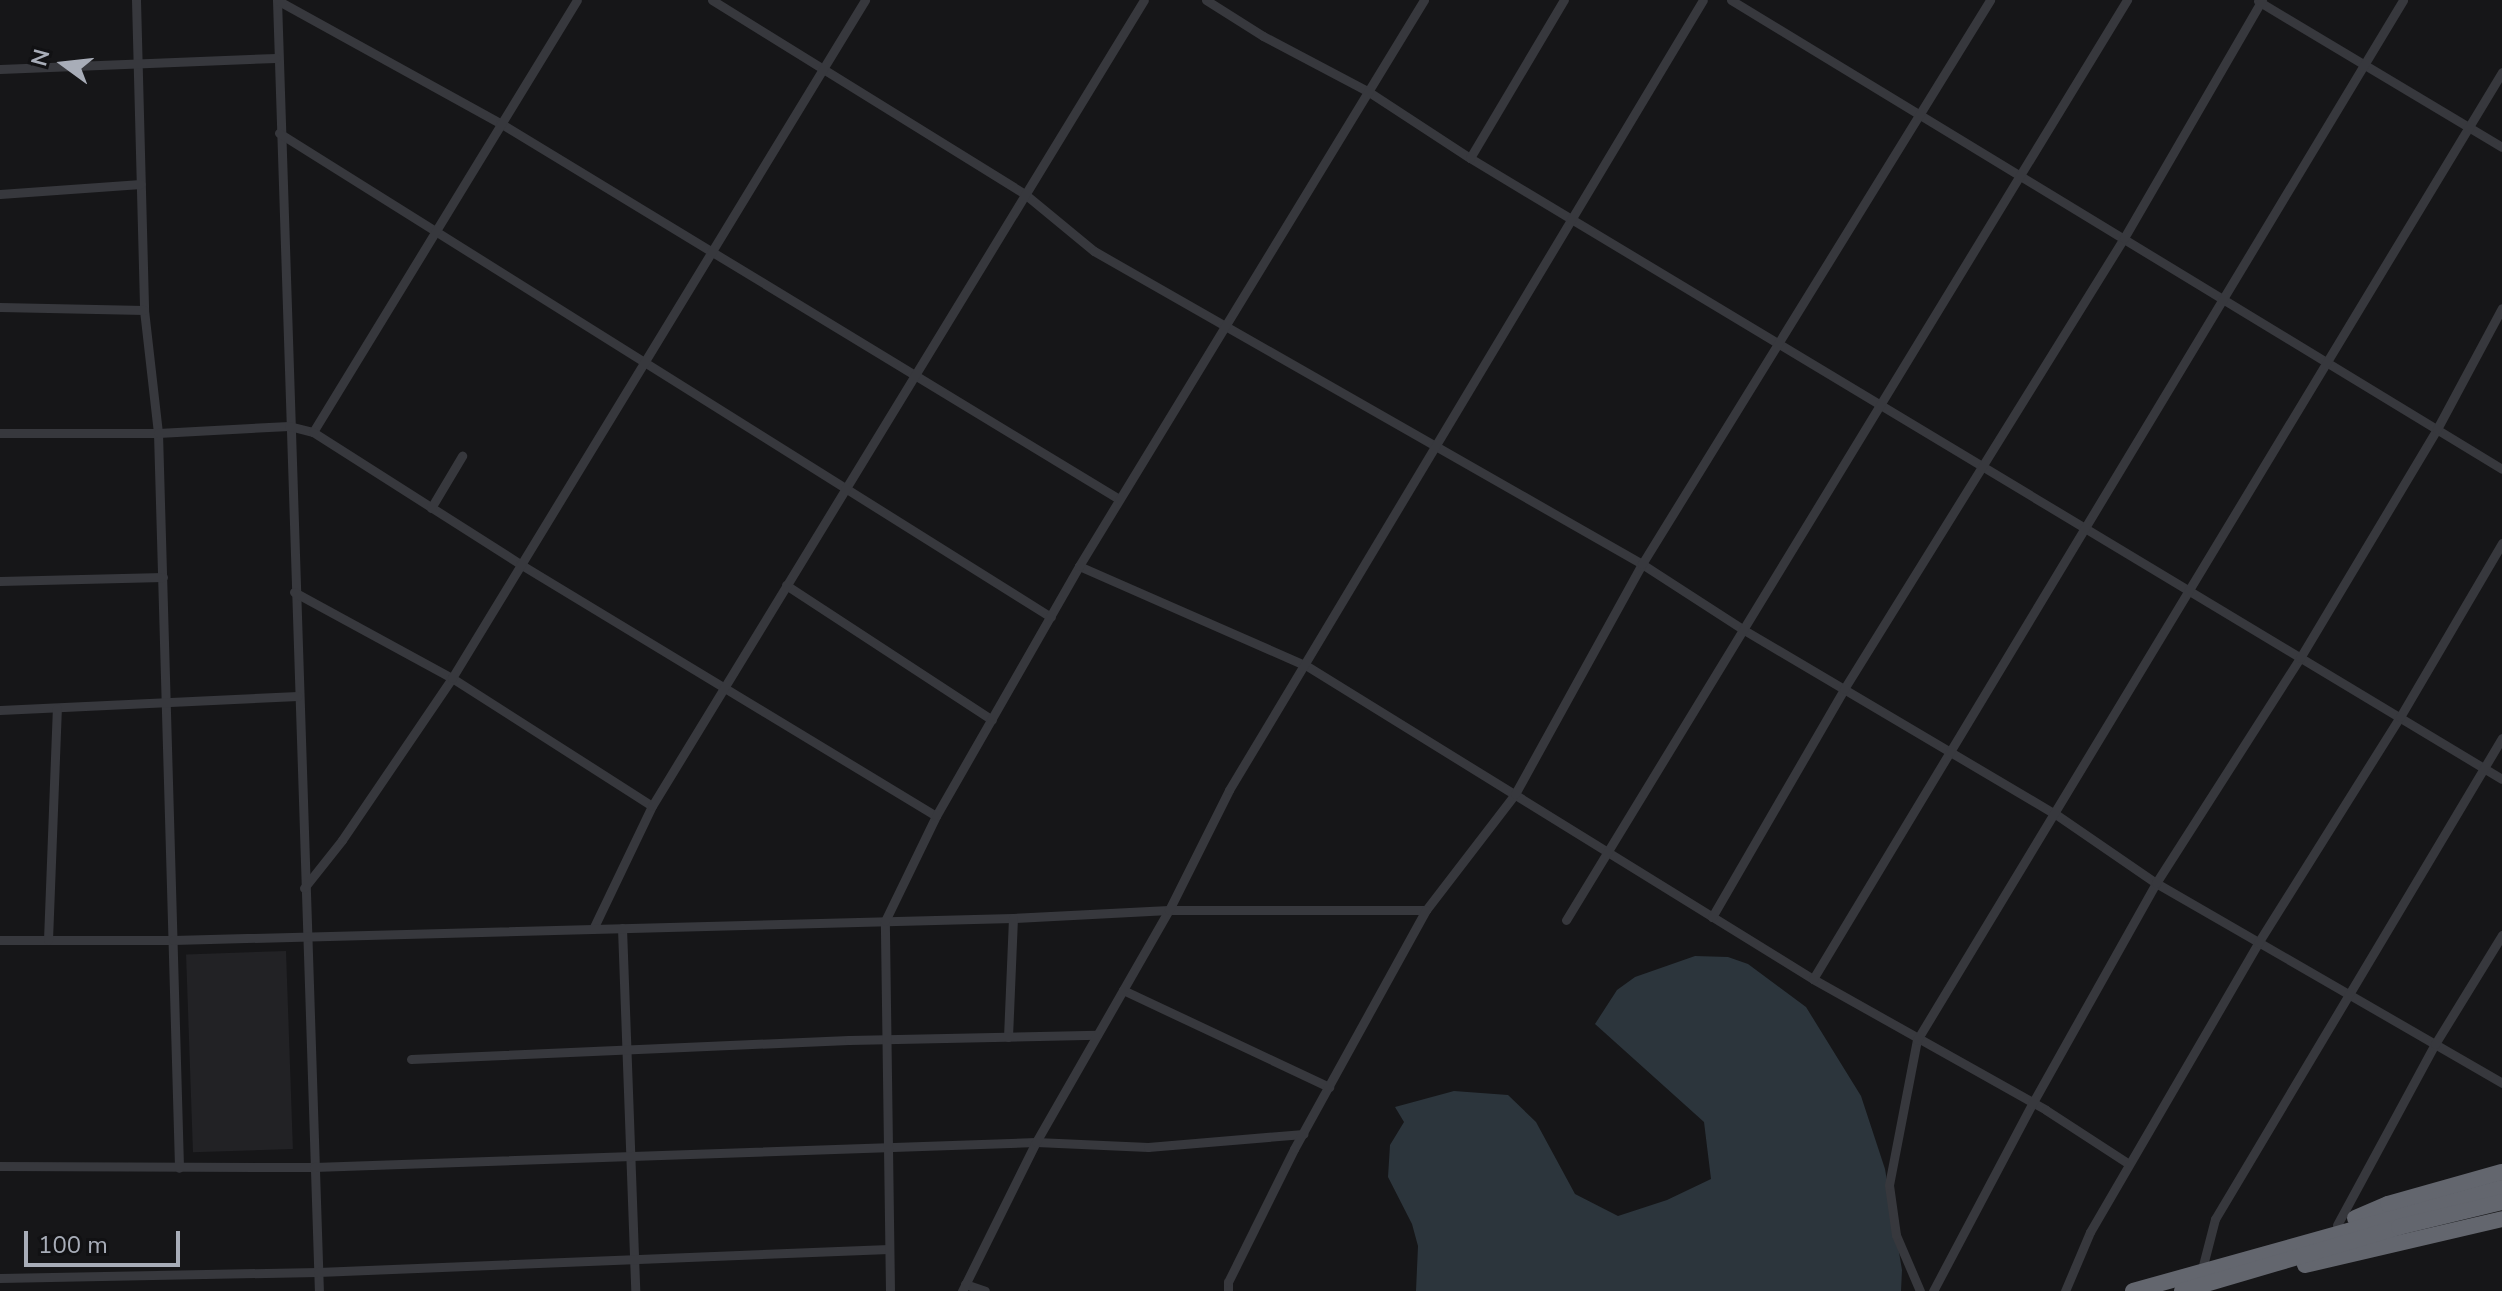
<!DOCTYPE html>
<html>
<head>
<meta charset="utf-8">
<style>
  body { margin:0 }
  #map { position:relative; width:2502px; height:1291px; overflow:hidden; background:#161618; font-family:"Nunito Sans",sans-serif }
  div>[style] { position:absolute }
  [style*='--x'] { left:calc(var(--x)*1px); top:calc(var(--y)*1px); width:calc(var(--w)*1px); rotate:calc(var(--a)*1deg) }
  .built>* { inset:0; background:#222225; transform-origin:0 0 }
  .water>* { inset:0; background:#2c353c }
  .street>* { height:9px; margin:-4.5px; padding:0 4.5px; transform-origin:4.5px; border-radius:4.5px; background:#37383d }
  .highway>* { height:16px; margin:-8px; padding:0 8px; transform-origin:8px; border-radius:8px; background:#63666e }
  span { translate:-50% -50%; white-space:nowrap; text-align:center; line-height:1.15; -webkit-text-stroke:6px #111113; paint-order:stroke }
  .north { position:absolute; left:24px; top:24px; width:80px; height:80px; -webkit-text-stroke:6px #111113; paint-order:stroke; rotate:285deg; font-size:22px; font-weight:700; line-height:32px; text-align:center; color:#a8adb8 }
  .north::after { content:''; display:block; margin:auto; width:28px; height:36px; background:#a8adb8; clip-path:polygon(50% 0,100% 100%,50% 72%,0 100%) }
  .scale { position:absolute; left:24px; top:1231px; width:156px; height:36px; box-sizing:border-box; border:4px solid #a8adb8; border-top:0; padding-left:10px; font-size:24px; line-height:28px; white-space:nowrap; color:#a8adb8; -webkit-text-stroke:6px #111113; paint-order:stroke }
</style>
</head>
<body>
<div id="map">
  <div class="built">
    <div style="left:286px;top:951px;width:198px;height:100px;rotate:88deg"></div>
  </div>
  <div class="water">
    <div style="clip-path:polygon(1695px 956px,1728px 957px,1748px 964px,1806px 1007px,1861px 1096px,1885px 1169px,1902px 1270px,1901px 1291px,1416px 1291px,1418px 1246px,1412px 1224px,1388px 1177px,1390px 1145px,1404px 1122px,1395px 1107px,1454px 1091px,1508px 1095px,1536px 1122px,1575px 1194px,1618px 1216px,1667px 1200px,1711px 1179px,1704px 1122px,1595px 1024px,1617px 990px,1635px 977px)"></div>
  </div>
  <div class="street">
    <div style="--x:136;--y:0;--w:310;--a:88.5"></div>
    <div style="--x:144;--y:310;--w:124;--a:83.5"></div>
    <div style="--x:158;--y:433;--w:735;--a:88.36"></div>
    <div style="--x:277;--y:0;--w:1292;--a:88.14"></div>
    <div style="--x:277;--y:0;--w:255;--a:28.9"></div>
    <div style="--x:500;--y:123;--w:724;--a:31.28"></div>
    <div style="--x:712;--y:0;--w:370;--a:31.8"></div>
    <div style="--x:1026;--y:195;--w:88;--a:39.5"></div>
    <div style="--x:1094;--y:251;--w:631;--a:29.73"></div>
    <div style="--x:1642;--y:564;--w:121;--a:32.9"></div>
    <div style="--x:1744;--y:630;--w:360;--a:30.6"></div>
    <div style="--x:2054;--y:813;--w:124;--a:34.5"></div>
    <div style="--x:2156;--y:883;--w:400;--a:30"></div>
    <div style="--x:1206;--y:0;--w:67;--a:32.3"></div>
    <div style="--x:1263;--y:36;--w:120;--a:27.8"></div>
    <div style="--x:1369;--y:92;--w:121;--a:33.2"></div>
    <div style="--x:1470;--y:158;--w:1204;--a:31.04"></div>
    <div style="--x:1731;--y:0;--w:902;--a:31.31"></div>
    <div style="--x:2258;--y:1;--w:284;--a:30.9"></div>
    <div style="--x:0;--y:69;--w:276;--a:-2.3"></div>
    <div style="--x:279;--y:133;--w:911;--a:32.09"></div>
    <div style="--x:1470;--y:158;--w:184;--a:-59.3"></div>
    <div style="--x:0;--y:194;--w:141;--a:-4.1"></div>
    <div style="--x:0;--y:307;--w:144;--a:1.2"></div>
    <div style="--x:313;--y:432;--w:506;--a:-58.57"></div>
    <div style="--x:0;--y:433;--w:158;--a:0"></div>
    <div style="--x:158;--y:433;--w:131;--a:-3.1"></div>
    <div style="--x:289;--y:426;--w:25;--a:14"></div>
    <div style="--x:313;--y:432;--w:246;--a:32.5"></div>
    <div style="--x:520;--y:564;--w:486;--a:31.2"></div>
    <div style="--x:431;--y:508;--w:61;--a:-59.2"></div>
    <div style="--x:1079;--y:566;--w:249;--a:23.7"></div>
    <div style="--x:1307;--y:666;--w:595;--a:31.74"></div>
    <div style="--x:1813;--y:979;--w:267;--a:29.3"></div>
    <div style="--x:2046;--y:1110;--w:99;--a:33"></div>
    <div style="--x:0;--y:581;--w:163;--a:-1.4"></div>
    <div style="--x:786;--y:585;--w:246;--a:33.2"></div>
    <div style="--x:294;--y:592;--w:180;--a:28.6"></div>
    <div style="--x:452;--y:678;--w:237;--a:32.6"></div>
    <div style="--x:0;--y:710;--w:298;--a:-2.7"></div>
    <div style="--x:304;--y:888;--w:61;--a:-51.6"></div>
    <div style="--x:342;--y:840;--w:196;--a:-55.8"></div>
    <div style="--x:452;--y:678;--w:794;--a:-58.65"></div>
    <div style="--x:1712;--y:917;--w:263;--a:-59.9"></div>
    <div style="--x:1844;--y:689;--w:531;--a:-58.17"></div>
    <div style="--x:2124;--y:238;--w:275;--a:-59.9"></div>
    <div style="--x:1566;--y:920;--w:1078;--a:-58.63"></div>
    <div style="--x:622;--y:928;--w:363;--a:87.9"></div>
    <div style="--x:593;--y:929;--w:136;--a:-64.4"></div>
    <div style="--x:652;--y:806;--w:944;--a:-58.6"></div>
    <div style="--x:0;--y:940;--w:173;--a:0"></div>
    <div style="--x:173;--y:940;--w:840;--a:-1.5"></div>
    <div style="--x:1013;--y:918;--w:156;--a:-2.9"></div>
    <div style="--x:1169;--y:910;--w:257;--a:0"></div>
    <div style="--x:1426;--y:910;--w:146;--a:-52.5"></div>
    <div style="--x:1515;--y:794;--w:263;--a:-61.1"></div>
    <div style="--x:1642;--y:564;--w:663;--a:-58.32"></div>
    <div style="--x:48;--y:940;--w:232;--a:-87.8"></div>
    <div style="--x:1813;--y:979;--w:1143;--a:-58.92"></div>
    <div style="--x:1123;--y:990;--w:228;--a:25.2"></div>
    <div style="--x:1008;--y:1037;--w:119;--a:-87.6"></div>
    <div style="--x:411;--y:1059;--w:438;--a:-2.5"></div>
    <div style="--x:849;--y:1040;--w:248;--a:-1.2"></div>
    <div style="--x:0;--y:1166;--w:314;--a:0.2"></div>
    <div style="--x:314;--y:1167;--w:722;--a:-1.98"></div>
    <div style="--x:1036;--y:1142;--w:112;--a:2.6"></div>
    <div style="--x:1148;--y:1147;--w:156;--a:-4.8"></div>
    <div style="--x:2337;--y:1225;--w:206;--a:-61.6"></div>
    <div style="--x:2435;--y:1044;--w:128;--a:-58.4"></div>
    <div style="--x:2201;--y:1273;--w:56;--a:-75.5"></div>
    <div style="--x:2215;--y:1219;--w:560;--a:-59.18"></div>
    <div style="--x:0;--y:1278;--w:318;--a:-1.1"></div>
    <div style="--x:318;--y:1272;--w:571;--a:-2.31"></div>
    <div style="--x:965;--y:1284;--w:21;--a:19"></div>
    <div style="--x:890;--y:1291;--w:370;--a:-90.8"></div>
    <div style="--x:885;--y:921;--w:117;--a:-64.1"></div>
    <div style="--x:936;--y:816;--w:288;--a:-60.2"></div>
    <div style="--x:1079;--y:566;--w:663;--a:-58.64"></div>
    <div style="--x:962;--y:1291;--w:166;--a:-63.6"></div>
    <div style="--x:1036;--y:1142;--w:267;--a:-60.2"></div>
    <div style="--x:1169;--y:910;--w:134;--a:-63.4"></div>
    <div style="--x:1229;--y:790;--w:921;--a:-59.04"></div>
    <div style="--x:1228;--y:1291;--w:9;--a:-90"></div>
    <div style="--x:1228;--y:1282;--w:148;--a:-63.6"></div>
    <div style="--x:1294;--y:1149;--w:273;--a:-61.1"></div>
    <div style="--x:1920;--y:1291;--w:61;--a:-113.2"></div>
    <div style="--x:1896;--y:1235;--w:50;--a:-98"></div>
    <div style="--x:1889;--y:1185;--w:148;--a:-79.1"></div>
    <div style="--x:1917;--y:1040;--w:1131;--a:-58.85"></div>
    <div style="--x:1933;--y:1291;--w:212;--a:-62.1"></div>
    <div style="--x:2032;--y:1104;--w:253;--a:-60.7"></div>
    <div style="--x:2156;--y:883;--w:267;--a:-57.4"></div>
    <div style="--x:2300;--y:658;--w:267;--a:-59.1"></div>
    <div style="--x:2437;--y:429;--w:137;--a:-61.8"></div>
    <div style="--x:2065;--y:1291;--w:64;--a:-67"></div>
    <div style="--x:2090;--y:1232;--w:334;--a:-59.8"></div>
    <div style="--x:2258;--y:943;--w:267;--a:-57.9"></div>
    <div style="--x:2400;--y:717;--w:202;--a:-59.6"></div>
  </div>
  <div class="highway">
    <div style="--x:2355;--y:1218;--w:36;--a:-23"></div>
    <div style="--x:2388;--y:1204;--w:118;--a:-15.7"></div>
    <div style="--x:2305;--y:1265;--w:202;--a:-13.1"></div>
    <div style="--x:2133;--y:1291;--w:383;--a:-15.6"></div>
    <div style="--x:2182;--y:1291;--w:226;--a:-16.4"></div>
    <div style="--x:2399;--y:1227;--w:106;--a:-13.6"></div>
  </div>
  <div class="north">N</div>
  <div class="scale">100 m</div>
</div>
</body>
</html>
